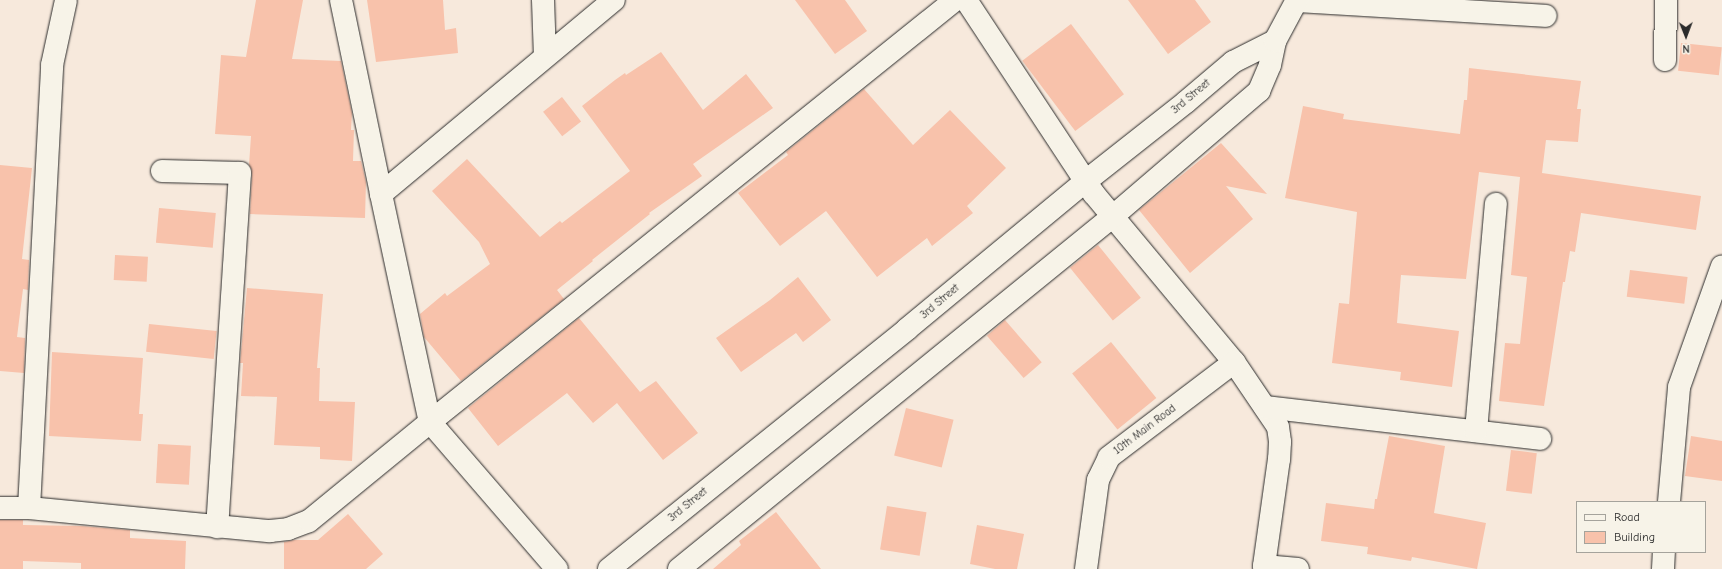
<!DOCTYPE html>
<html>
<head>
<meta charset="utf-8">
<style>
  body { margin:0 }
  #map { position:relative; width:1722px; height:569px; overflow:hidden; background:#f7e9dc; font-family:"Comic Neue",sans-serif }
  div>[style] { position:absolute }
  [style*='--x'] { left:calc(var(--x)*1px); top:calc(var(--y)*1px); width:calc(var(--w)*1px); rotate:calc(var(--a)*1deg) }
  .building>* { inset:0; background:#f8c2ab; transform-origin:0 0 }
  .roads { filter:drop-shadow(0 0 1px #2b2b2b) drop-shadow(0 0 1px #2b2b2b) }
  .minor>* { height:22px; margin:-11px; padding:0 11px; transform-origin:11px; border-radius:11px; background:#f7f3e8 }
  span { translate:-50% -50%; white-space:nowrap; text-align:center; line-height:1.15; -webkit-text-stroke:3px #f7f3e8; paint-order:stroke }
  .street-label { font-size:11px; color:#2b2b2b }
  .legend { position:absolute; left:1576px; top:501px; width:130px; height:52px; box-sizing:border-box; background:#f7f3e8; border:1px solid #a5a39c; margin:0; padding:5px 7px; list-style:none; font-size:12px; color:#2b2b2b }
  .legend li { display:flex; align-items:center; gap:8px; height:20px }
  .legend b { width:20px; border:1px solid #a5a39c }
  .north { position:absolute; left:1666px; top:16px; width:40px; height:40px; -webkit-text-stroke:3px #f7f3e8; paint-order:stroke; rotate:179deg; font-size:11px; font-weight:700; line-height:16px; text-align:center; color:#2b2b2b }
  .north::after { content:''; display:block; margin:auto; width:14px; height:18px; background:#2b2b2b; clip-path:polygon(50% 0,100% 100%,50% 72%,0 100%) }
</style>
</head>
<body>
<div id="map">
  <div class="building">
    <div style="clip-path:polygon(256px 0,303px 0,292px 59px,341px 61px,352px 113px,351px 130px,354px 130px,353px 161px,361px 161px,366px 182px,365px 218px,250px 214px,252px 174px,249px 165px,251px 136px,215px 134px,221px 55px,246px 57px)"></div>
    <div style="clip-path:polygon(367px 0,443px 0,445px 30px,456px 28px,458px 53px,376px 62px)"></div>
    <div style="clip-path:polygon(795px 0,845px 0,867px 31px,835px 54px)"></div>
    <div style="clip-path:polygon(1128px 0,1195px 0,1211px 22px,1168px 54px)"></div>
    <div style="left:1071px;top:24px;width:88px;height:61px;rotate:53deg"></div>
    <div style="left:1681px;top:43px;width:41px;height:28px;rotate:6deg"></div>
    <div style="clip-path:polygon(661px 52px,703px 110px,746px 74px,773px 108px,693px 164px,702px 176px,649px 213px,650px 214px,592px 260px,593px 261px,557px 290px,564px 299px,461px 381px,424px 337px,420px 314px,445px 293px,447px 296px,490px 264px,479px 242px,432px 191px,467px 159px,540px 237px,560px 221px,562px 223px,630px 171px,582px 106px,615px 80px,625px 73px,626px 75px)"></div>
    <div style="clip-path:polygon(1469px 68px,1581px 81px,1577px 109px,1581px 109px,1578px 142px,1546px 140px,1542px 173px,1701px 196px,1696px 230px,1581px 213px,1575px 252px,1570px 251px,1565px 282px,1563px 282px,1544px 406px,1499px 401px,1505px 343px,1520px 344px,1527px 277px,1511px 275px,1520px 177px,1479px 172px,1466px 279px,1401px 275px,1397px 323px,1459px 331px,1452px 387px,1400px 380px,1401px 372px,1332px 363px,1339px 303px,1349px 304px,1357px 212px,1285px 198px,1303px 106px,1344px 114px,1343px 119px,1460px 134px,1464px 100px,1467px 100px)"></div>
    <div style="clip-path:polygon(864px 89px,913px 145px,950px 110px,1006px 168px,967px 206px,973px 213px,932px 246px,927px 238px,877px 277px,826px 211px,780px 246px,738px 193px,788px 155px,786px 152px)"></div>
    <div style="left:562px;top:97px;width:31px;height:24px;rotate:52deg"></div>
    <div style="clip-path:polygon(1221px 143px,1267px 194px,1226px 186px,1253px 219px,1190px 273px,1139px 210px)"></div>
    <div style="clip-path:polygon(0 165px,32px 168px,22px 259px,29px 260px,28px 290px,23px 289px,17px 337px,25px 338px,24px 373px,0 371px)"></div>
    <div style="left:159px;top:208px;width:57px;height:35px;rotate:5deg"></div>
    <div style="left:1098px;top:245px;width:68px;height:36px;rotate:51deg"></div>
    <div style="left:115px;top:255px;width:33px;height:25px;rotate:3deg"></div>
    <div style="left:1630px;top:270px;width:58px;height:27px;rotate:7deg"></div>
    <div style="clip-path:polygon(798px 277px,831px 320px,803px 342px,796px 333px,741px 372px,716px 338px,770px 300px)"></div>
    <div style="clip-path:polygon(247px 288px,323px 294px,317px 368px,320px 368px,319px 401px,355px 402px,352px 461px,320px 459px,320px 447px,274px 445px,277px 397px,241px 396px,243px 363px,240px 363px)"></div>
    <div style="clip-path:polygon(579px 318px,640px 392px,656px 381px,698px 433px,663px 460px,617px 403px,593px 423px,567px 393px,498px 446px,468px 408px)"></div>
    <div style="left:1005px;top:320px;width:56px;height:24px;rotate:49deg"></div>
    <div style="left:149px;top:324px;width:68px;height:28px;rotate:6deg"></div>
    <div style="left:1111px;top:342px;width:72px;height:50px;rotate:51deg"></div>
    <div style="clip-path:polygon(52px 352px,143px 358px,139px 414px,143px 414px,141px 441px,49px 436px)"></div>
    <div style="left:906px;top:408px;width:49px;height:49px;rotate:14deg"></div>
    <div style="clip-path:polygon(1389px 436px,1445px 446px,1434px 513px,1486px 523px,1477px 569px,1412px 557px,1411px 561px,1367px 554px,1368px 547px,1321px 541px,1326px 503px,1374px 509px,1375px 499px,1377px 499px)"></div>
    <div style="clip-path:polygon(1691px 436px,1722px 441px,1722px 481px,1685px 476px)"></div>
    <div style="left:158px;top:444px;width:33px;height:39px;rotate:3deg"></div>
    <div style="left:1511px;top:450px;width:26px;height:41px;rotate:7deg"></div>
    <div style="left:887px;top:506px;width:40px;height:44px;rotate:9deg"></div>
    <div style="clip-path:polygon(776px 512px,821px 569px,713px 569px,741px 545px,739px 541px)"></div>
    <div style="clip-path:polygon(348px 514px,383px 554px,366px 569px,284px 569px,284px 542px,294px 540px,318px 540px)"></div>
    <div style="clip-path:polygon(0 520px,23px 520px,23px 525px,81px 526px,130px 530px,130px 538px,186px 541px,185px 569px,81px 569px,81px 563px,23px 561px,23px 569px,0 569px)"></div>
    <div style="clip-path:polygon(977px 525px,1024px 534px,1017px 569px,995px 569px,970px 564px)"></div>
  </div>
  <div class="roads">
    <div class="minor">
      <div style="--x:341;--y:0;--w:198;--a:78.3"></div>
      <div style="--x:381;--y:194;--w:233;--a:77.9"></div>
      <div style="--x:430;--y:422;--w:194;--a:49.2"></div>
      <div style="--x:543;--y:0;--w:56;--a:88"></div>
      <div style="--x:966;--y:0;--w:232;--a:56.6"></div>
      <div style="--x:1094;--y:194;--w:219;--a:50.2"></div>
      <div style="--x:1234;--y:362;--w:78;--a:55.9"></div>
      <div style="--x:1278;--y:427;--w:15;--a:82"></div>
      <div style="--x:1280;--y:442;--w:17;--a:93"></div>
      <div style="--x:1279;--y:459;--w:108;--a:98"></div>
      <div style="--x:1264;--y:566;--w:34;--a:5"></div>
      <div style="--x:1296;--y:1;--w:250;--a:3.4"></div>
      <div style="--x:1665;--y:60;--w:60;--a:-89"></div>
      <div style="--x:162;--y:171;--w:78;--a:1.5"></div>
      <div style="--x:240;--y:173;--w:355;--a:93.7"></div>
      <div style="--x:381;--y:194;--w:303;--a:-39.8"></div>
      <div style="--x:1265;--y:407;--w:277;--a:6.6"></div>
      <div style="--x:1476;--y:431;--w:228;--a:-85"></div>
      <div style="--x:1669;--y:502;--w:115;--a:-85"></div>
      <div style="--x:1679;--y:387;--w:128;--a:-70.4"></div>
      <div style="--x:0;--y:508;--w:29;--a:0"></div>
      <div style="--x:29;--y:508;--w:242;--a:5.5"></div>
      <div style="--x:270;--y:531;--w:18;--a:-6"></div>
      <div style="--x:288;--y:529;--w:22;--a:-21"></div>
      <div style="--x:309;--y:521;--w:156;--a:-39.3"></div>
      <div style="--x:430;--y:422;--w:674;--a:-38.79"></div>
      <div style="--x:29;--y:508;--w:444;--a:-87"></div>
      <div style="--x:52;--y:65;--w:66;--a:-77.8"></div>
      <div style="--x:609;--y:569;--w:383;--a:-38.8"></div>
      <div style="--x:907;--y:329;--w:232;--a:-39.6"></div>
      <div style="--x:1086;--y:181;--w:127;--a:-38.3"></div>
      <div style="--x:1186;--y:102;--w:62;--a:-40.4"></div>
      <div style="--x:1233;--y:62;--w:47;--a:-26.6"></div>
      <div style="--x:679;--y:569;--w:558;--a:-39.11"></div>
      <div style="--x:1112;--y:217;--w:194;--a:-40.6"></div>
      <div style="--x:1259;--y:91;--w:28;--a:-67"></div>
      <div style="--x:1270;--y:65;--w:25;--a:-78"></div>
      <div style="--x:1275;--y:41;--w:47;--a:-61.8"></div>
      <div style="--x:1086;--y:569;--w:90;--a:-82.3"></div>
      <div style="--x:1098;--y:480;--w:25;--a:-64"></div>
      <div style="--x:1109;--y:457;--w:157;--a:-37.2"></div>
      <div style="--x:1663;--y:569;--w:17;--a:-87"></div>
    </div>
  </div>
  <div class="street-label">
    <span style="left:1191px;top:97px;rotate:-40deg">3rd Street</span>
    <span style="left:940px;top:302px;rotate:-40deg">3rd Street</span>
    <span style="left:1145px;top:430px;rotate:-37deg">10th Main Road</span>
    <span style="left:688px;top:505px;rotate:-39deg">3rd Street</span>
  </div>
  <ul class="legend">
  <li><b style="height:5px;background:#f7f3e8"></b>Road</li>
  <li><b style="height:11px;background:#f8c2ab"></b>Building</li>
  </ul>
  <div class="north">N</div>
</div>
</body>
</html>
